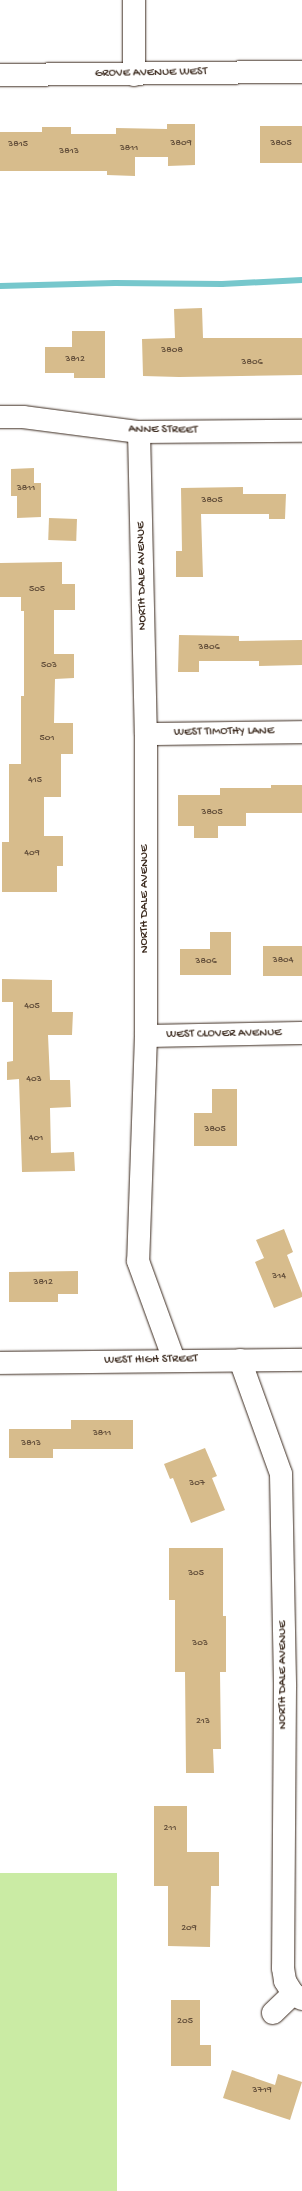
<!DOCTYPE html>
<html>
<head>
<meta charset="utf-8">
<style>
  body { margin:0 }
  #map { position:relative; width:302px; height:2191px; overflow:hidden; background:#fff; font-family:"Gochi Hand",sans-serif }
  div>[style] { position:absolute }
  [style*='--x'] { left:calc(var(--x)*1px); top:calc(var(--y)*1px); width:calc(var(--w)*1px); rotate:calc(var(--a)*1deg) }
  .green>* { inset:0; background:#caeba4; transform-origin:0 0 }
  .stream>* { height:6px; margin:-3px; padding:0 3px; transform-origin:3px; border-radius:3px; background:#76c7cc }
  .building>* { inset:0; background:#d7bc8c; transform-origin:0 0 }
  .roads { filter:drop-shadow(0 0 1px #3b2a1e) drop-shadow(0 0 1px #3b2a1e) }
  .minor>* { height:22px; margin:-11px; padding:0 11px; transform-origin:11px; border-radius:11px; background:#fff }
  span { translate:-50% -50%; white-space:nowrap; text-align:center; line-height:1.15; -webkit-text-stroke:3px #fff; paint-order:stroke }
  .number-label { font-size:10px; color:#624e3a }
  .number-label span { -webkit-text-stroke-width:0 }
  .street-label { font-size:12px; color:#3b2a1e }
</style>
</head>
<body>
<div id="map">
  <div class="green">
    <div style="left:117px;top:1873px;width:318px;height:117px;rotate:90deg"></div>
  </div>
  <div class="stream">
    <div style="--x:0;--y:286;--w:115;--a:-1.5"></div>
    <div style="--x:115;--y:283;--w:107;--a:0.5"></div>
    <div style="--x:222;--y:284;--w:80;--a:-2.9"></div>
  </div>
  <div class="building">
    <div style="clip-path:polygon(167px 124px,195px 124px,195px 165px,168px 166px,168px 157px,135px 157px,135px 176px,107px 175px,107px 171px,0 171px,0 132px,42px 132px,42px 127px,71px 127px,71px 134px,116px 134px,116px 128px,167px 129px)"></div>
    <div style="left:260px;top:126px;width:42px;height:37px"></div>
    <div style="clip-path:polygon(202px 308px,203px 338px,302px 338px,302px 375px,179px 377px,143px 376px,142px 339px,175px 338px,174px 309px)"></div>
    <div style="clip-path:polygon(72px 331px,105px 331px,105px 378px,74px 378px,74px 373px,45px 373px,45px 347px,72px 347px)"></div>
    <div style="clip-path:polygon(34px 468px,34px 483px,41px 483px,41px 517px,17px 518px,17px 496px,11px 496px,11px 469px)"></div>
    <div style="clip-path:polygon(243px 487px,243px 494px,286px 494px,285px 519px,269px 519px,269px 514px,201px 514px,203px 577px,176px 577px,176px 551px,182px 551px,181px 488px)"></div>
    <div style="left:49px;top:518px;width:28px;height:22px;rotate:2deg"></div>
    <div style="clip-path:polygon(62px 562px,62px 584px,75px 584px,75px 610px,54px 610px,54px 654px,74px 654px,74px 678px,55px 679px,54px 723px,73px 723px,73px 754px,61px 754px,61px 797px,44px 797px,44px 836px,63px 836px,63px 866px,57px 866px,57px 892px,2px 892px,2px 842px,9px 842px,9px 764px,21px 764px,21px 696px,24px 696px,24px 611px,21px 611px,21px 597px,0 597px,0 563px)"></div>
    <div style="clip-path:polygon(179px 635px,239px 636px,239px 641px,302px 640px,302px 665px,259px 666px,259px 661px,199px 661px,199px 672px,178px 672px)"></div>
    <div style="clip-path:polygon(271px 785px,302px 785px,302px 813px,246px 813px,246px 826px,218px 826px,218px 838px,194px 838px,194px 826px,178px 826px,178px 795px,220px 795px,220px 788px,271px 788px)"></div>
    <div style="clip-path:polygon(210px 932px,231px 932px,231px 975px,180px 975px,180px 949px,210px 949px)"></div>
    <div style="left:263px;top:946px;width:39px;height:30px"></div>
    <div style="clip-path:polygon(2px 979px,52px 980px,52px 1012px,73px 1012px,72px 1035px,48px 1035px,50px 1080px,70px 1080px,71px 1107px,50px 1108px,51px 1153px,74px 1152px,75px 1171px,22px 1172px,19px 1079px,7px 1080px,7px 1062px,13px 1061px,13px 1002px,2px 1002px)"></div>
    <div style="clip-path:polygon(212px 1089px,237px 1089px,237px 1146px,194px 1146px,194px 1113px,212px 1113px)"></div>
    <div style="clip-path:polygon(284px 1229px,293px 1252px,287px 1255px,302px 1293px,302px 1297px,274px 1308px,255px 1262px,264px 1258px,256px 1240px)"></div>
    <div style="clip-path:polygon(78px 1271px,78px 1294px,58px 1294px,58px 1302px,9px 1302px,9px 1272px)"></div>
    <div style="clip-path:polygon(71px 1420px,133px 1420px,133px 1449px,53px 1449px,53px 1458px,9px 1458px,9px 1429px,71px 1429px)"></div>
    <div style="clip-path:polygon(205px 1448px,217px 1476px,212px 1478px,225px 1510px,191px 1523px,173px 1478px,170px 1479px,164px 1464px)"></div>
    <div style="clip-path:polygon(169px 1548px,223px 1548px,223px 1616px,226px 1616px,226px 1672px,220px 1672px,221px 1749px,213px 1749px,214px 1773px,186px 1773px,185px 1672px,175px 1672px,175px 1600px,169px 1600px)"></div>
    <div style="clip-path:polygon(154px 1806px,187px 1806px,187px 1852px,219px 1852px,219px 1886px,211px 1886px,210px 1947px,168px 1946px,168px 1886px,154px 1886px)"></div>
    <div style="clip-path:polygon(171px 2000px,200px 2000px,200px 2045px,211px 2045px,211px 2066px,171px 2066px)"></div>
    <div style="clip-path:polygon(232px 2070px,275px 2085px,278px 2074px,302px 2082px,290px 2120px,223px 2098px)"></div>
  </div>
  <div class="roads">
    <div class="minor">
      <div style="--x:0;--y:75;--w:302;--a:-0.6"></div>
      <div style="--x:134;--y:75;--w:75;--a:-90"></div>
      <div style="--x:0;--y:417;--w:23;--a:0"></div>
      <div style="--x:23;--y:417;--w:117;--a:7.4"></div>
      <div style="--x:139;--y:432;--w:163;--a:-0.4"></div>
      <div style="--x:139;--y:432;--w:302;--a:88.7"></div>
      <div style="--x:146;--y:734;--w:302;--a:90"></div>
      <div style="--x:146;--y:1036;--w:225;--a:92"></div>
      <div style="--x:138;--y:1261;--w:105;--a:70"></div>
      <div style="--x:146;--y:734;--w:156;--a:-0.7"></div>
      <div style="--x:146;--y:1036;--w:156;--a:-1.1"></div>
      <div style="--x:240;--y:1360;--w:121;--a:70.2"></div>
      <div style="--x:281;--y:1474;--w:213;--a:88.9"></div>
      <div style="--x:285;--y:1687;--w:281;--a:90.4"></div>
      <div style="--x:283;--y:1968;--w:13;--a:81"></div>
      <div style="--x:285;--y:1981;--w:15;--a:58"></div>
      <div style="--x:293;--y:1994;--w:10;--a:29"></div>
      <div style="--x:0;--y:1363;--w:302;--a:-0.6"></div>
      <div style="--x:273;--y:2013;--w:28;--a:-44"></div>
    </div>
  </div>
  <div class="number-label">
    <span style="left:181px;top:144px">3809</span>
    <span style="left:281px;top:144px">3805</span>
    <span style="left:18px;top:145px">3815</span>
    <span style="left:129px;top:149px">3811</span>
    <span style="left:69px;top:152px">3813</span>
    <span style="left:172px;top:351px">3808</span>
    <span style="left:75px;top:360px">3812</span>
    <span style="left:252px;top:363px">3806</span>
    <span style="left:26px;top:489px">3811</span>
    <span style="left:212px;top:501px">3805</span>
    <span style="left:37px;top:590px">505</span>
    <span style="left:209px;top:648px">3806</span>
    <span style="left:49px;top:666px">503</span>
    <span style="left:47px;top:739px">501</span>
    <span style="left:35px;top:781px">415</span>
    <span style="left:212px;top:813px">3805</span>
    <span style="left:32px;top:854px">409</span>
    <span style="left:283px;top:961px">3804</span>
    <span style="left:206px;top:962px">3806</span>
    <span style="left:32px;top:1007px">405</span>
    <span style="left:34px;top:1080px">403</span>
    <span style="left:215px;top:1130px">3805</span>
    <span style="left:36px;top:1139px">401</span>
    <span style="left:279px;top:1277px">314</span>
    <span style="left:43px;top:1283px">3812</span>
    <span style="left:102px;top:1434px">3811</span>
    <span style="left:31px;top:1444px">3813</span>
    <span style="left:197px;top:1484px">307</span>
    <span style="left:196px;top:1574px">305</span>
    <span style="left:200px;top:1644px">303</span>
    <span style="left:203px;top:1722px">213</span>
    <span style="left:170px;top:1829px">211</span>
    <span style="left:189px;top:1929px">209</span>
    <span style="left:185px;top:2022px">205</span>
    <span style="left:262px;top:2091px">3719</span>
  </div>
  <div class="street-label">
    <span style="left:151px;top:74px;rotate:-1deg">GROVE AVENUE WEST</span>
    <span style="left:163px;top:431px;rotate:1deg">ANNE STREET</span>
    <span style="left:143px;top:576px;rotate:-91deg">NORTH DALE AVENUE</span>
    <span style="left:224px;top:733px;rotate:-1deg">WEST TIMOTHY LANE</span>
    <span style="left:146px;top:899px;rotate:-90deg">NORTH DALE AVENUE</span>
    <span style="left:224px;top:1035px;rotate:-1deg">WEST CLOVER AVENUE</span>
    <span style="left:151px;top:1361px;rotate:-1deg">WEST HIGH STREET</span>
    <span style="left:284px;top:1675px;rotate:-90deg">NORTH DALE AVENUE</span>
  </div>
</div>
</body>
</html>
